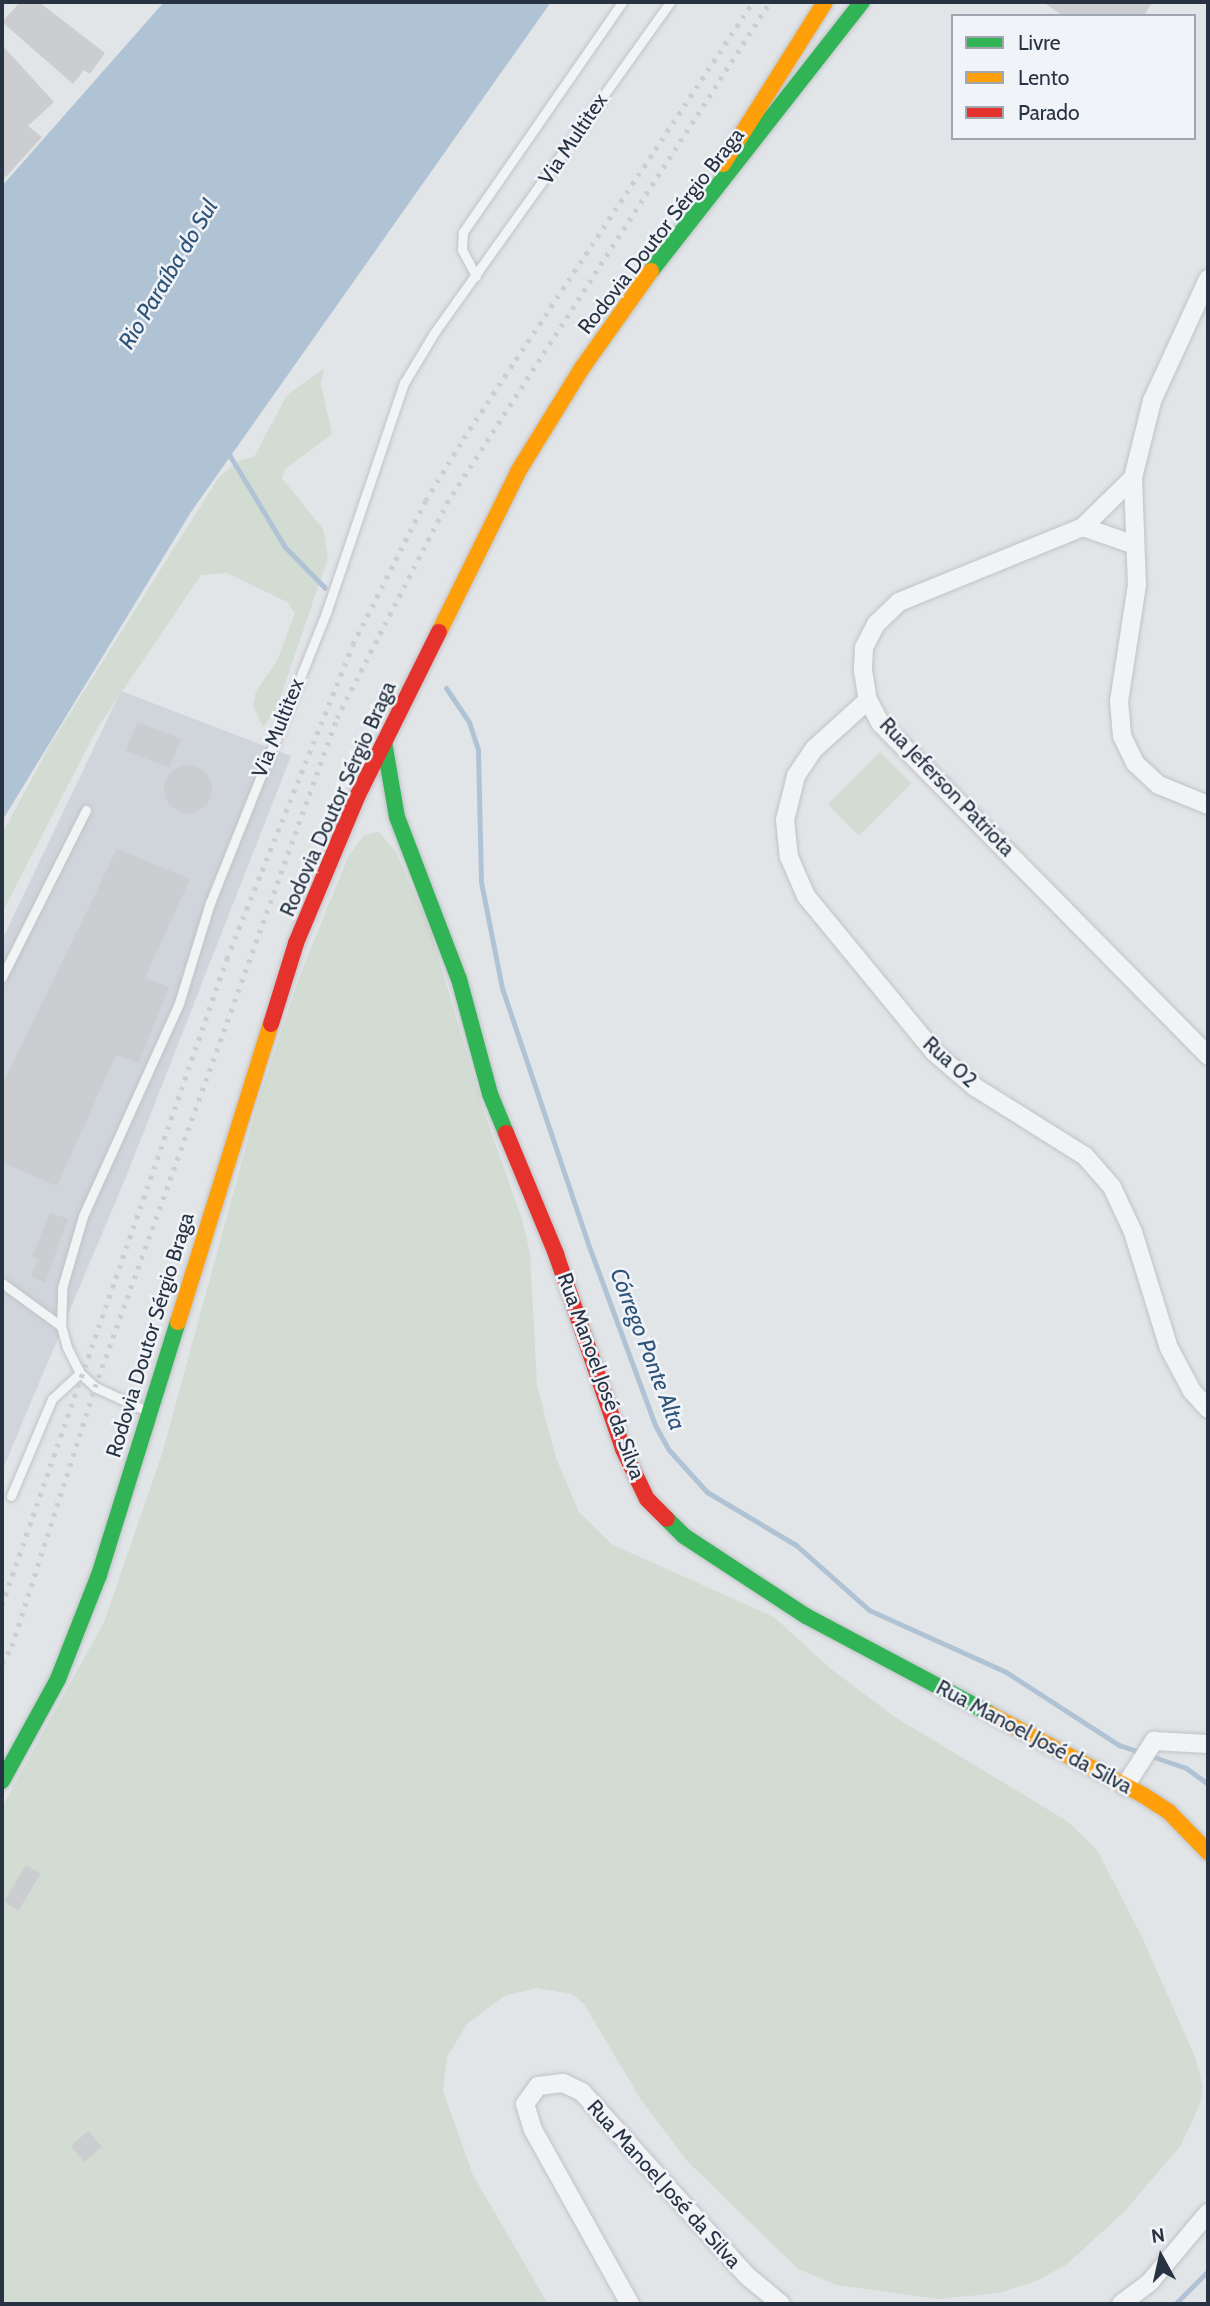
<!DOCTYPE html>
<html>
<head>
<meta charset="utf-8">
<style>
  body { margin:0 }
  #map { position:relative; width:1210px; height:2306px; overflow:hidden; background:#e2e5e8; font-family:Cabin,sans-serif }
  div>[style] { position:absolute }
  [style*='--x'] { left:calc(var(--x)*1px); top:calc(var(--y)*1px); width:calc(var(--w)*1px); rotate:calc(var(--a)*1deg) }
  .built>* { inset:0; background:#d0d5db }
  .green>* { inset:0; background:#d3dcd3; transform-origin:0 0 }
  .water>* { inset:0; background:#afc3d5 }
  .stream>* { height:5px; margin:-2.5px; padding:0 2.5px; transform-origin:2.5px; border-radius:2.5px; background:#afc3d5 }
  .building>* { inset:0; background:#cbcdd0; transform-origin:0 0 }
  .round { border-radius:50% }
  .roads { filter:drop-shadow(0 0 2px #c0c3c6) drop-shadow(0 0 2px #c0c3c6) }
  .lane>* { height:9px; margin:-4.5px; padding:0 4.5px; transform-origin:4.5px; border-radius:4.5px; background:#f2f3f4 }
  .street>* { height:18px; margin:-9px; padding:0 9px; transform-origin:9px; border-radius:9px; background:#f2f3f4 }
  .fast>* { height:16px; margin:-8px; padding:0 8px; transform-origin:8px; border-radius:8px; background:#30b455 }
  .slow>* { height:16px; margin:-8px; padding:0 8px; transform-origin:8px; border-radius:8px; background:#ff9f0a }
  .jam>* { height:16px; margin:-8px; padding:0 8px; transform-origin:8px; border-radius:8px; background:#e5322d }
  .rail>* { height:5px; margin-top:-2.5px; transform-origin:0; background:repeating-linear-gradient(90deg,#cbcdcf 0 3.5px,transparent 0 10.5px) }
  span { translate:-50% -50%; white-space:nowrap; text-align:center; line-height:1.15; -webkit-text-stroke:5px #f0f3f7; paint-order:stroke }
  .street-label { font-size:21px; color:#273343 }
  .water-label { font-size:23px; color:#2e547a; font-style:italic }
  .frame { position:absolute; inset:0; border:4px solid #273343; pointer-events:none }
  .legend { position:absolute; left:951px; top:14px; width:245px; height:126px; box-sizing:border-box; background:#f0f3f7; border:2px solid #a0a6af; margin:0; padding:9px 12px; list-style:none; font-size:21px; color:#273343 }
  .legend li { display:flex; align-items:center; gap:14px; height:35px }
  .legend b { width:35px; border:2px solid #a0a6af }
  .north { position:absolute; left:1126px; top:2222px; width:70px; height:70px; -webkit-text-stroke:5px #f0f3f7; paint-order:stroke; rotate:352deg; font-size:19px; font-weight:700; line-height:28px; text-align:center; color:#273343 }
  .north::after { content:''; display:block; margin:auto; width:24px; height:32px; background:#273343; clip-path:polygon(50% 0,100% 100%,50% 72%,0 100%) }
</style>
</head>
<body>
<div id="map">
  <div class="built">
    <div style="clip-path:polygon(121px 691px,291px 756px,128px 1172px,2px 1471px,2px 940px)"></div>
  </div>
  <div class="green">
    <div style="clip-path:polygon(324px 368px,321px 384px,332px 434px,286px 468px,282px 478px,323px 529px,328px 558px,276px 710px,263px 727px,253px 706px,256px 691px,277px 661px,295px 613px,287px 602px,227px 573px,201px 575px,98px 727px,2px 913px,2px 834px,50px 745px,219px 477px,240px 460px,254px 457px,287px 395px)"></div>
    <div style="left:880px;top:752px;width:44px;height:74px;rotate:45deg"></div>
    <div style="clip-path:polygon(379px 832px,396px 852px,430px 929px,486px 1118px,522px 1219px,530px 1253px,537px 1385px,556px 1458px,579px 1512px,613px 1545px,774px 1617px,831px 1669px,895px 1717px,1067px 1821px,1097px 1850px,1142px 1937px,1195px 2057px,1203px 2087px,1200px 2104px,1181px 2145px,1124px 2212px,1066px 2265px,1036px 2281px,999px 2293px,939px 2299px,836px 2285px,798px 2269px,688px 2162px,641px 2100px,584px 2004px,571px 1994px,537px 1988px,504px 1996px,467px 2024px,447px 2057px,443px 2091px,473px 2175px,548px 2304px,2px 2304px,2px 1807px,104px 1622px,162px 1454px,259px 1099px,300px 975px,349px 855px,364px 835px)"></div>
  </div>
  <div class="water">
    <div style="clip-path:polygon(164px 2px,551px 2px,191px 512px,2px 821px,2px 186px)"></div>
  </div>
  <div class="stream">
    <div style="--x:230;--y:456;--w:106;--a:58.9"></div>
    <div style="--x:285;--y:547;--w:57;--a:45.7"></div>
    <div style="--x:446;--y:688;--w:41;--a:55.9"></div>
    <div style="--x:469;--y:722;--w:29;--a:72"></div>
    <div style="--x:478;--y:750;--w:132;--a:88.7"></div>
    <div style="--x:481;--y:882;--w:108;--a:78.8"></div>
    <div style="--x:502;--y:988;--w:267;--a:71.4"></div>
    <div style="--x:587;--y:1241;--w:196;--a:69.7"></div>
    <div style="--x:655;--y:1425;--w:29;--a:61"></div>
    <div style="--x:669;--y:1450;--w:57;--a:47.9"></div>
    <div style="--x:707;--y:1492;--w:104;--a:30.8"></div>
    <div style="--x:796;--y:1545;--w:98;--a:41.7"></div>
    <div style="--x:869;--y:1610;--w:150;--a:24.3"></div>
    <div style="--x:1006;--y:1672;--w:135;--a:32.9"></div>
    <div style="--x:1119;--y:1745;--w:71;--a:18.9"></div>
    <div style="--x:1186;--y:1768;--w:27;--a:36"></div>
    <div style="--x:1175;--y:2304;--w:47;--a:-45"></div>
  </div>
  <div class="building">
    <div style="clip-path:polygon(20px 2px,39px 2px,105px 53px,90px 74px,84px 70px,73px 84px,2px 22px)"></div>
    <div style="clip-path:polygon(1043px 2px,1152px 2px,1144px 16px,1063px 16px)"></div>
    <div style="clip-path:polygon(2px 45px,54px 102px,28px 126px,42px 137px,2px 181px)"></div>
    <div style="left:137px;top:722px;width:47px;height:31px;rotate:21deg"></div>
    <div class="round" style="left:164px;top:765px;width:48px;height:48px"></div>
    <div style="clip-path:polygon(117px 849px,190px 879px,145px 978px,169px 987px,139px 1063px,116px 1055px,57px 1186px,2px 1162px,2px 1085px)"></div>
    <div style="clip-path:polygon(50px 1213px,68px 1219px,45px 1283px,31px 1276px,38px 1259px,32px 1256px)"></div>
    <div style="left:26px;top:1865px;width:17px;height:43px;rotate:31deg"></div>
    <div style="left:88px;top:2131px;width:21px;height:23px;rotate:49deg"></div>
  </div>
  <div class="roads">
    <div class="lane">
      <div style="--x:476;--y:276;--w:30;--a:-118"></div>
      <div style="--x:462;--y:250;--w:18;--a:-87"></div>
      <div style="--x:463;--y:232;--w:280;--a:-55.3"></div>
      <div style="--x:2;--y:977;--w:187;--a:-63.3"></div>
      <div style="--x:2;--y:1283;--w:73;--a:36.1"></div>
      <div style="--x:147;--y:1411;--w:57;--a:-155.2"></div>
      <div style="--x:95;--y:1387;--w:21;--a:-137"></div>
      <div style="--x:80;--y:1373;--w:29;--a:-117"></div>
      <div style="--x:67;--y:1347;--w:22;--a:-106"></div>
      <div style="--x:61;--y:1326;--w:38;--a:-88"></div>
      <div style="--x:62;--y:1288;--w:75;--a:-73.7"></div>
      <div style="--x:83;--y:1216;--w:234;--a:-65.7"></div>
      <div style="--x:179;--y:1003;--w:105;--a:-72.8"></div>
      <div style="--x:210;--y:903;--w:312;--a:-68.2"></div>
      <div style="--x:326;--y:613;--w:243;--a:-71.3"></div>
      <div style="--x:404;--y:383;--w:58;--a:-59"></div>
      <div style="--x:434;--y:333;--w:407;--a:-54.5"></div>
      <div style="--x:11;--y:1496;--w:105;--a:-67.1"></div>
      <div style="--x:52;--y:1399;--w:38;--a:-43"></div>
    </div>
    <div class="street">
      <div style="--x:1208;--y:279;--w:134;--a:114.7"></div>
      <div style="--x:1152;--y:401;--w:79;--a:103.9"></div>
      <div style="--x:1133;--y:478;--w:70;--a:135.6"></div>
      <div style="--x:1083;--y:527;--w:199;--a:157.8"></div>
      <div style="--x:899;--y:602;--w:32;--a:136"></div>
      <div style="--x:876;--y:624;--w:27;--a:117"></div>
      <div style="--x:864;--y:648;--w:22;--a:93"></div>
      <div style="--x:863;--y:670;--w:30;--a:81"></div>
      <div style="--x:868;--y:700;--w:27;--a:62"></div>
      <div style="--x:881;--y:724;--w:466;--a:45.4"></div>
      <div style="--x:1133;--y:478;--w:107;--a:87.9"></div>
      <div style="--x:1137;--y:585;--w:117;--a:98.8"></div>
      <div style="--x:1119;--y:701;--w:35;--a:85"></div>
      <div style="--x:1122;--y:736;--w:30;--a:64"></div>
      <div style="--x:1135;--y:763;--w:33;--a:43"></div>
      <div style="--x:1159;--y:785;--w:53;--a:22.2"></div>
      <div style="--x:1083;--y:527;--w:55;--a:19.1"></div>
      <div style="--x:868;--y:700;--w:73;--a:137.8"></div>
      <div style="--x:814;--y:749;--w:32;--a:124"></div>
      <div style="--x:796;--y:776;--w:45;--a:104"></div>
      <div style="--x:785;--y:820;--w:37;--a:84"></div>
      <div style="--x:789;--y:857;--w:43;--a:66.4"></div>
      <div style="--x:806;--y:896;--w:202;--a:50.6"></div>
      <div style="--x:934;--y:1052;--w:54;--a:40.5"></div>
      <div style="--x:975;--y:1087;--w:130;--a:32.1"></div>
      <div style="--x:1085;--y:1156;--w:41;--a:48.9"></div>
      <div style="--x:1112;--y:1187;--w:50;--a:65"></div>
      <div style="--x:1133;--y:1232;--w:121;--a:72.8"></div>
      <div style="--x:1169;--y:1348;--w:49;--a:61.9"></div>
      <div style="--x:1192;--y:1391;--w:24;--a:48"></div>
      <div style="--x:1125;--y:1786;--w:54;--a:-57.2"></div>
      <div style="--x:1154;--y:1741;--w:54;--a:3.2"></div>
      <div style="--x:630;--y:2304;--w:199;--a:-119.1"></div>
      <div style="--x:533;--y:2130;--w:27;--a:-107"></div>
      <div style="--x:525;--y:2104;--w:22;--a:-54"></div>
      <div style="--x:538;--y:2086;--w:25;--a:-7"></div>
      <div style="--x:563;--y:2083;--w:21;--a:25"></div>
      <div style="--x:582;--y:2092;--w:246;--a:48.1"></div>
      <div style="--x:746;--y:2275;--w:45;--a:39.6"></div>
      <div style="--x:1121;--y:2304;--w:36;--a:-37"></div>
      <div style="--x:1150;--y:2282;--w:90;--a:-50"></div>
    </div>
    <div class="fast">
      <div style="--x:651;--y:271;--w:342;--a:-51.9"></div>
      <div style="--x:384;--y:742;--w:76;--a:80.2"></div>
      <div style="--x:397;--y:817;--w:173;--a:69.1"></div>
      <div style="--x:459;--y:979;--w:119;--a:74.9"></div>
      <div style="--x:490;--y:1094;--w:42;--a:67.7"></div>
      <div style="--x:667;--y:1519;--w:24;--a:45"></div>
      <div style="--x:684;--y:1536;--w:146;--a:33.3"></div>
      <div style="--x:806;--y:1616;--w:208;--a:28"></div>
      <div style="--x:2;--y:1781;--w:116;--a:-61.2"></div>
      <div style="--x:58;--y:1679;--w:112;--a:-68.5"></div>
      <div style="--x:99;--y:1575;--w:265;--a:-72.7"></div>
    </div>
    <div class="slow">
      <div style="--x:723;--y:164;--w:191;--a:-57.8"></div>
      <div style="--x:439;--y:632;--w:181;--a:-63.7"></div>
      <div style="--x:519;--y:470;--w:120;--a:-58.3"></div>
      <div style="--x:582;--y:368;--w:119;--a:-54.6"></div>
      <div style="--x:178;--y:1322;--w:312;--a:-72.7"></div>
      <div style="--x:990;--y:1714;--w:173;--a:27.9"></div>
      <div style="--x:1143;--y:1795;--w:31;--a:33"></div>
      <div style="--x:1169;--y:1812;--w:56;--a:45.7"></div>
    </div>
    <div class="jam">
      <div style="--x:271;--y:1024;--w:85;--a:-72.8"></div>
      <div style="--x:296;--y:943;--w:160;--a:-67.3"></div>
      <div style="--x:358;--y:795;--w:182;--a:-63.6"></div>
      <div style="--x:506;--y:1133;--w:131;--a:67.5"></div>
      <div style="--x:556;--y:1254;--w:206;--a:71"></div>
      <div style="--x:623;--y:1449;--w:55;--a:64.4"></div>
      <div style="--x:647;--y:1499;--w:28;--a:45"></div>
    </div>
  </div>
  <div class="rail">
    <div style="--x:2;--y:1605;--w:685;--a:-70.82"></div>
    <div style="--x:227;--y:958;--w:338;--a:-68.1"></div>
    <div style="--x:353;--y:644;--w:161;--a:-63.1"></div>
    <div style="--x:426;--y:500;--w:73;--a:-58.5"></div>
    <div style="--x:464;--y:438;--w:523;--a:-56.46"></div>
    <div style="--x:2;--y:1663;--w:20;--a:-60"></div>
    <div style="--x:12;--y:1646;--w:272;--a:-72.2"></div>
    <div style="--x:95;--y:1387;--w:711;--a:-70.11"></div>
    <div style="--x:337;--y:718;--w:242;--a:-62.9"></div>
    <div style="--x:447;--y:503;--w:596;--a:-57.19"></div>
  </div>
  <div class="street-label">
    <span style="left:573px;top:139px;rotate:-56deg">Via Multitex</span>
    <span style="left:661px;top:231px;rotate:-52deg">Rodovia Doutor Sérgio Braga</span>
    <span style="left:278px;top:728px;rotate:-68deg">Via Multitex</span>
    <span style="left:947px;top:787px;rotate:46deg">Rua Jeferson Patriota</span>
    <span style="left:338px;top:799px;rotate:-66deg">Rodovia Doutor Sérgio Braga</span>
    <span style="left:950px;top:1062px;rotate:42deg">Rua 02</span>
    <span style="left:150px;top:1335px;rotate:-73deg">Rodovia Doutor Sérgio Braga</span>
    <span style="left:601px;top:1376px;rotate:70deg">Rua Manoel José da Silva</span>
    <span style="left:1034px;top:1737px;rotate:28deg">Rua Manoel José da Silva</span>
    <span style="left:664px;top:2184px;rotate:48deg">Rua Manoel José da Silva</span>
  </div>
  <div class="water-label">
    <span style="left:168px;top:274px;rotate:-59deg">Rio Paraíba do Sul</span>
    <span style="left:648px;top:1349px;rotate:69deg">Córrego Ponte Alta</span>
  </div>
  <div class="frame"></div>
  <ul class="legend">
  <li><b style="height:9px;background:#30b455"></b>Livre</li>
  <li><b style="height:9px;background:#ff9f0a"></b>Lento</li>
  <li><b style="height:9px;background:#e5322d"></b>Parado</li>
  </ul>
  <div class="north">N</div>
</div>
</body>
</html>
